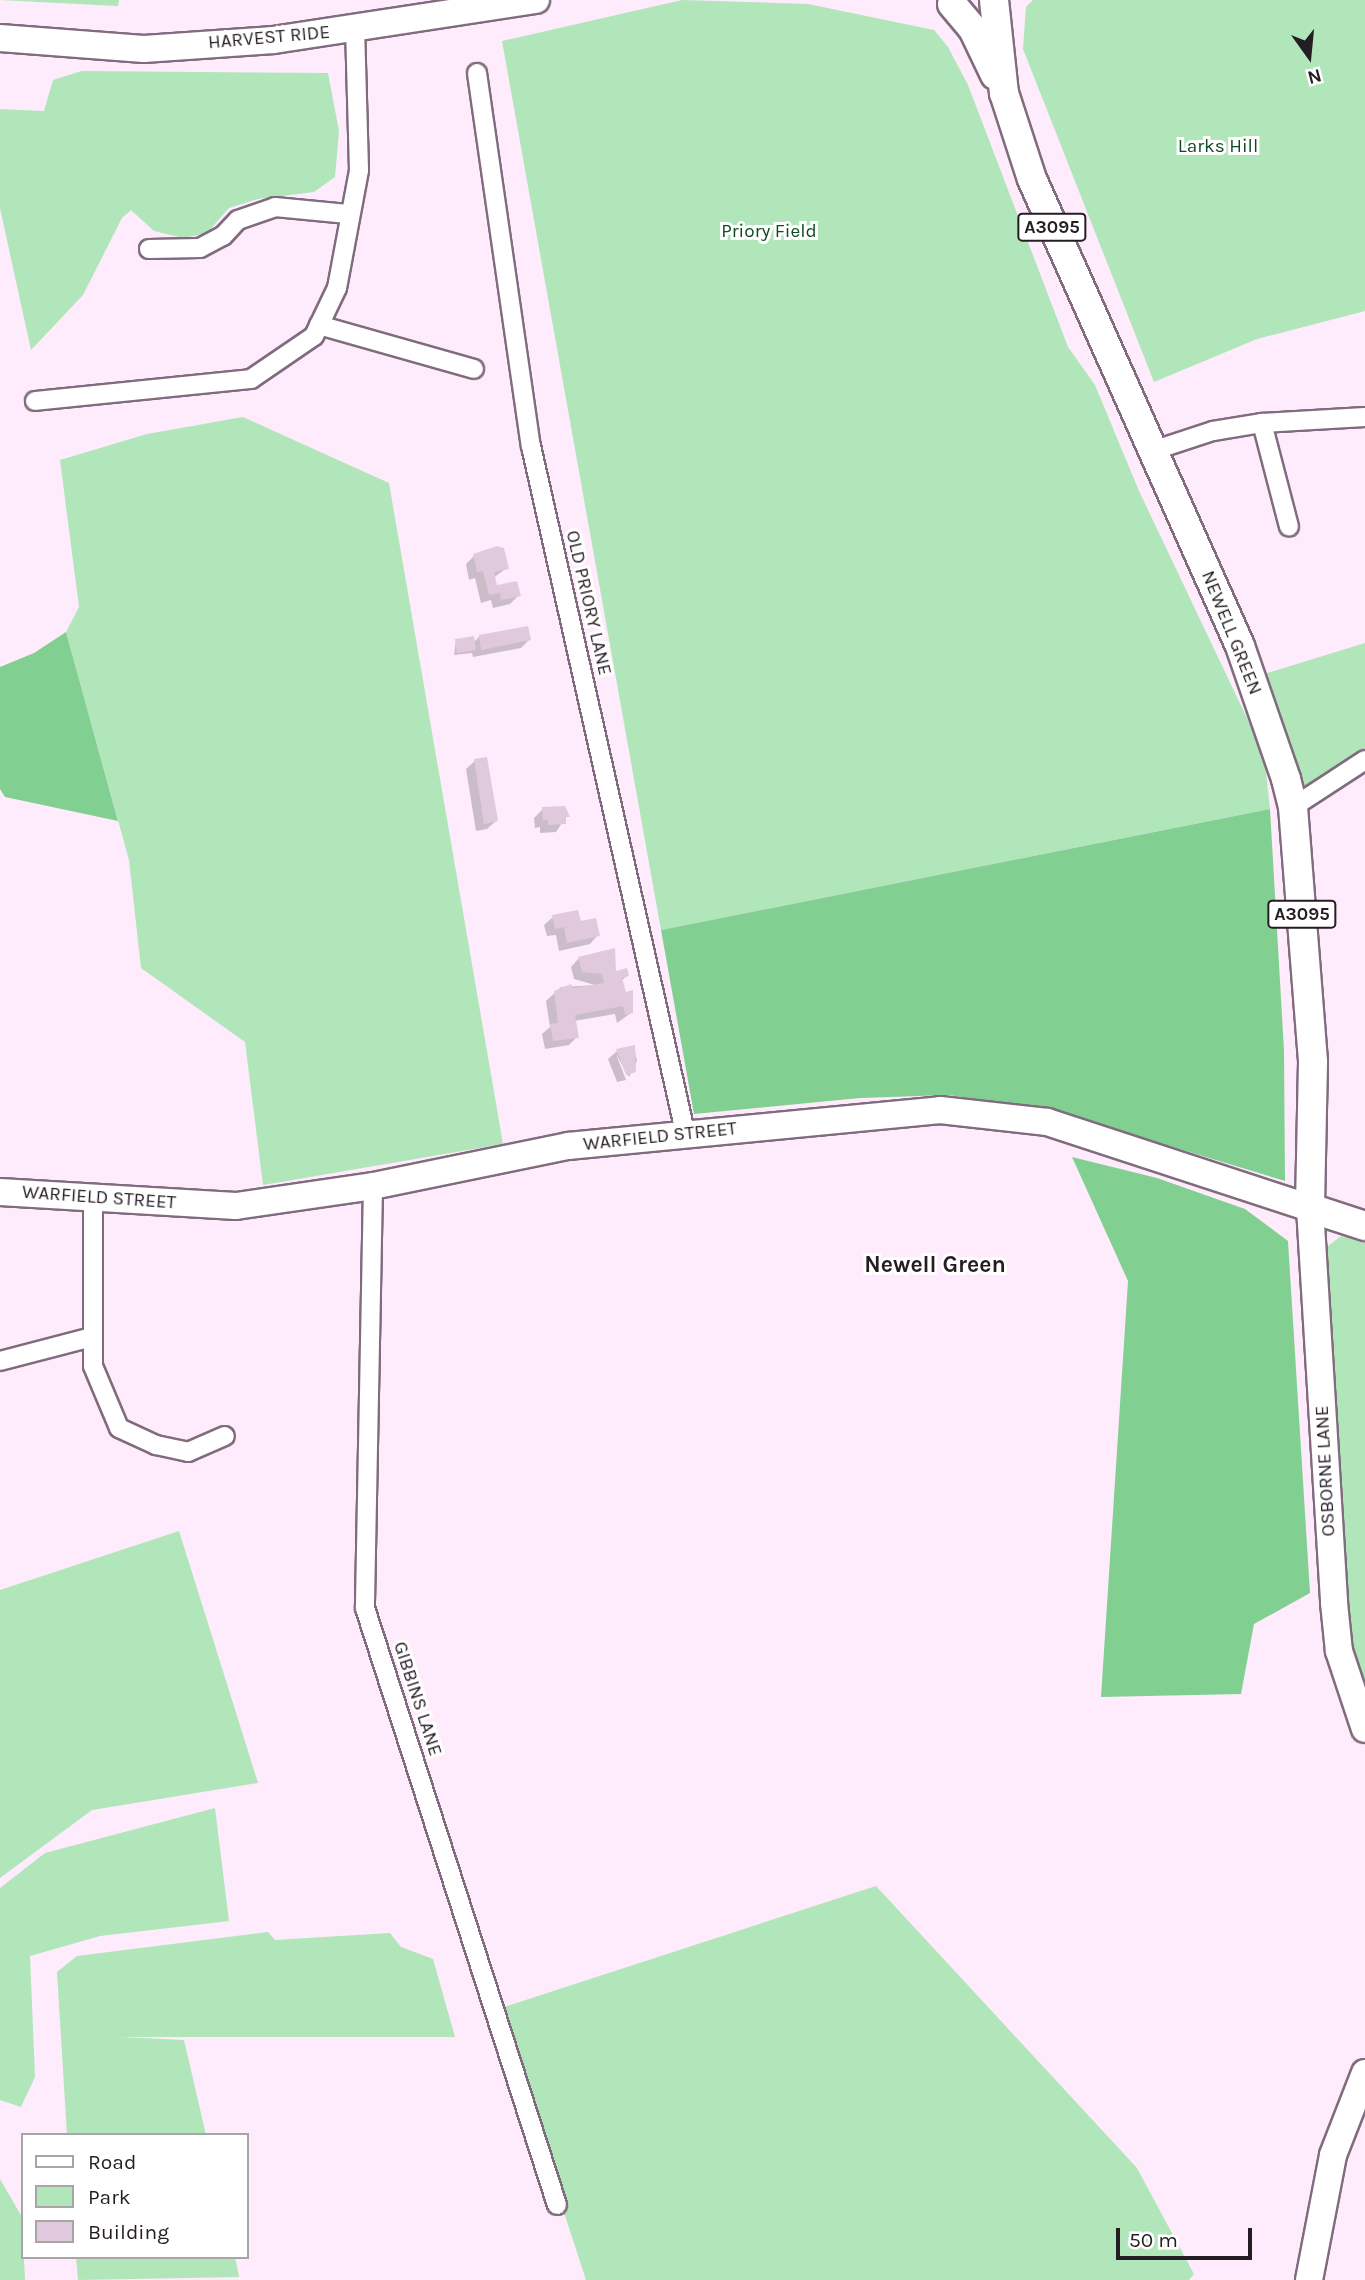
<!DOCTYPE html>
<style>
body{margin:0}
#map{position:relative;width:1365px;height:2280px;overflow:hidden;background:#feecfc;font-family:Karla,sans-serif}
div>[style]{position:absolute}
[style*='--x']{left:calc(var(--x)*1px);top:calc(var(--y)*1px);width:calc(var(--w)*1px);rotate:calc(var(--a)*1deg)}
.green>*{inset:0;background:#b1e5ba}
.forest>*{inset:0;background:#81d092}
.shadow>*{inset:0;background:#0003}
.building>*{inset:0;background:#e0c9dd}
.roads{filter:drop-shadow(2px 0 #806c7e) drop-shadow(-2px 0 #806c7e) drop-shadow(0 2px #806c7e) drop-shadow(0 -2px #806c7e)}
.street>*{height:18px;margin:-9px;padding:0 9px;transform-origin:9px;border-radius:9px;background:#fff}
.secondary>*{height:26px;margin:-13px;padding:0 13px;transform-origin:13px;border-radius:13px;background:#fff}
.primary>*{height:28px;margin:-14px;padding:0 14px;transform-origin:14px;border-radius:14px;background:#fff}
span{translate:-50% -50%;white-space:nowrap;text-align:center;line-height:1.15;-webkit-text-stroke:6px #fff;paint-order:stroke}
.shield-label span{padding:2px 5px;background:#fff;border:2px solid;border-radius:5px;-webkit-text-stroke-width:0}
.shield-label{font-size:18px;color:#251d24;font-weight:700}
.street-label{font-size:19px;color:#251d24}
.park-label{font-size:19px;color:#104a23}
.quarter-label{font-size:23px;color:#251d24;font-weight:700}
.legend{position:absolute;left:21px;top:2133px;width:228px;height:126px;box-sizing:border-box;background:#fff;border:2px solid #a8a5a7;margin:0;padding:9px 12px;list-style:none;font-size:21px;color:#251d24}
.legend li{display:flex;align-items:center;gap:14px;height:35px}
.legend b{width:35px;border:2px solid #a8a5a7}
.north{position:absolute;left:1274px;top:21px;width:70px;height:70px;-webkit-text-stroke:5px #fff;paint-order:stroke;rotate:165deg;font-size:19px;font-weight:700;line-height:28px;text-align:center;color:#251d24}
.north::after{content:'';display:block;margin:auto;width:24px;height:32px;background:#251d24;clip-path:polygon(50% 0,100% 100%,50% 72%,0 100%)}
.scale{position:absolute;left:1116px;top:2228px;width:136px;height:32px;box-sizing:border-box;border:4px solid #251d24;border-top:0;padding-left:9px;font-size:21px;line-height:24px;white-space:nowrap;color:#251d24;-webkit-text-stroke:5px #fff;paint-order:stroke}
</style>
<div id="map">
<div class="green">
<i style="clip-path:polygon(0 0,119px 0,118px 6px)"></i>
<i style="clip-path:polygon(682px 0,808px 4px,934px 30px,948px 47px,968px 85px,1068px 347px,1095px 385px,1139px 491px,1264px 754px,1270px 809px,661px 930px,502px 41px)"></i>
<i style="clip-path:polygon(1033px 0,1365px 0,1365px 311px,1257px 339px,1154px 382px,1023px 49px,1026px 7px)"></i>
<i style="clip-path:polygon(82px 71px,328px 73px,339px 131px,335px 177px,314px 192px,258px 199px,229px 208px,207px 233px,184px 238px,154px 231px,131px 210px,122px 218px,83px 295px,31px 350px,0 208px,0 109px,44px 111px,53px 80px)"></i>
<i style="clip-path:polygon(243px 417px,389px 483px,503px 1144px,263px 1185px,245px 1042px,141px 968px,129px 860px,66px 632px,79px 607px,60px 460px,147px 434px)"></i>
<i style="clip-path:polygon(1365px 643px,1365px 748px,1302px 793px,1264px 674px)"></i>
<i style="clip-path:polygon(1341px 1236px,1365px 1243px,1365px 1726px,1355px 1726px,1323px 1250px)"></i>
<i style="clip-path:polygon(179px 1531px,258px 1783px,92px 1810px,0 1878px,0 1590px)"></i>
<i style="clip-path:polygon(215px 1808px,229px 1921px,100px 1936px,30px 1956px,35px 2077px,21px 2107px,0 2100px,0 1888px,45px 1853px)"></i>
<i style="clip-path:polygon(876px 1886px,1137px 2168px,1194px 2274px,1189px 2280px,586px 2280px,498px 2009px)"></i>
<i style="clip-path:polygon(268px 1932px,275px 1940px,390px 1933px,401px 1947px,433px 1959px,455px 2037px,120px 2037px,184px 2040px,206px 2135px,67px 2135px,57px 1972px,77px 1956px)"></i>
<i style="clip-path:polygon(0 2179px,22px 2217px,25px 2280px,0 2280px)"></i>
<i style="clip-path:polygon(76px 2257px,235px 2257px,239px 2277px,78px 2280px)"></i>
</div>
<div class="forest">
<i style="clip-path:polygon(66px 632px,118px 821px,5px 797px,0 789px,0 667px,34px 653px)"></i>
<i style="clip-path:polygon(1270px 809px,1284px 1050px,1285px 1181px,1051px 1110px,948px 1095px,860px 1098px,694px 1114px,661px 930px)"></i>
<i style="clip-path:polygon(1072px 1157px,1157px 1178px,1245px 1209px,1288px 1241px,1310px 1593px,1254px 1624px,1241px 1694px,1101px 1697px,1128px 1281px)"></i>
</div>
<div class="shadow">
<i style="clip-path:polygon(474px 556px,507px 568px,493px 578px,496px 587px,519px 595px,510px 604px,493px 608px,491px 600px,481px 603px,475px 578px,469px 580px,466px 564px)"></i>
<i style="clip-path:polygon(479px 637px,529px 640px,521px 648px,473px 657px,472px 653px,454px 655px,456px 640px,473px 643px)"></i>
<i style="clip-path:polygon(475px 761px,496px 821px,487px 829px,476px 831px,466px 769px)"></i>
<i style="clip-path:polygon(543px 809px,568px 814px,556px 832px,540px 833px,540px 827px,535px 828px,534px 818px)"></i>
<i style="clip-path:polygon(553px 917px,579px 924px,598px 935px,590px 944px,559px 951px,556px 935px,547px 936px,544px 925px)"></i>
<i style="clip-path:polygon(579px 958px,627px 976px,621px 981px,624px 994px,631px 992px,631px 1013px,617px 1023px,615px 1014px,574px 1021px,577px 1037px,569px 1045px,545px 1049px,542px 1034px,550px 1027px,546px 1001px,561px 987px,595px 985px,574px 979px,571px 967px)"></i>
<i style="clip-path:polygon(634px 1047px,637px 1061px,629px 1077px,616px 1054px,626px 1080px,617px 1082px,608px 1059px,617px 1051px)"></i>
</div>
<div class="building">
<i style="clip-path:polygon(497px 546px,504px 548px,509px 569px,494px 572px,497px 585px,517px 581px,521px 596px,501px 600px,500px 593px,489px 595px,483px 571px,477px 572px,473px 554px)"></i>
<i style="clip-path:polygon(528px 626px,531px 640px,481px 650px,479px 635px)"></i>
<i style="clip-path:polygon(474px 636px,476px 650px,457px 653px,455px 639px)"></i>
<i style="clip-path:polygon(487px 757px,498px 821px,484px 824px,474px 759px)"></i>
<i style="clip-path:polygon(565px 806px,570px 817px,566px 817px,566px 824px,548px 825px,548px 820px,543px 820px,542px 807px)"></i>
<i style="clip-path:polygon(578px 910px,581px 921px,596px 918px,600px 936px,567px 943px,564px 927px,555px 929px,552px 915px)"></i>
<i style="clip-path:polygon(615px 948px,616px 971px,627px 968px,629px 976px,622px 978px,626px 992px,633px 990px,633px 1013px,625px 1015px,623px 1006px,575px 1015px,579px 1038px,553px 1041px,550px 1024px,558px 1023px,554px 991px,571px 984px,573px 988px,604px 983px,602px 974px,582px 972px,578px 957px)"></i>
<i style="clip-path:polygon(635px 1045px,636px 1072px,626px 1075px,616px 1049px)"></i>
</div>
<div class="roads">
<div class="street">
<i style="--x:477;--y:73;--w:377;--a:81.8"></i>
<i style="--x:531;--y:446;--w:707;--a:77.34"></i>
<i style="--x:149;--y:249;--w:51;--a:-1.1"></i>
<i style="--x:200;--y:248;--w:26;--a:-28"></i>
<i style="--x:223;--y:236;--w:22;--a:-47"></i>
<i style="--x:238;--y:220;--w:39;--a:-19"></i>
<i style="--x:275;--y:207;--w:73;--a:5.5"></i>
<i style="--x:319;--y:325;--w:161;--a:15.8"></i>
<i style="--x:35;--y:401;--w:217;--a:-5.8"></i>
<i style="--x:251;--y:379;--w:76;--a:-34.3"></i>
<i style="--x:314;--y:336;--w:53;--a:-64.4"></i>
<i style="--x:337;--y:288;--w:120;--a:-79.4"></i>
<i style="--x:359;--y:170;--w:141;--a:-91.6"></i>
<i style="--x:1262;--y:423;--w:107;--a:75.4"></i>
<i style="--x:1152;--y:451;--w:64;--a:-18.2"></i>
<i style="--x:1213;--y:431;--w:50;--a:-9.3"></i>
<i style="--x:1262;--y:423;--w:103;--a:-3.3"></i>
<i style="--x:1293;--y:807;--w:86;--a:-33.1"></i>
<i style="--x:373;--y:1186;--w:422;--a:91.1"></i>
<i style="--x:365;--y:1608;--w:627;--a:72.17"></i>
<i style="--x:93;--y:1199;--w:167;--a:90"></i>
<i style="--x:93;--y:1366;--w:67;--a:67.2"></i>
<i style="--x:119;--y:1428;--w:41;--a:24.7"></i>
<i style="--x:156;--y:1445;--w:33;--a:12"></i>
<i style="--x:188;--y:1452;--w:40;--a:-23.4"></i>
<i style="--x:0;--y:1361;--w:95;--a:-14.6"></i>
</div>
<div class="secondary">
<i style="--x:0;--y:38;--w:144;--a:4.4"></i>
<i style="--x:144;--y:49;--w:130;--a:-4"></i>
<i style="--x:274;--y:40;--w:265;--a:-8.7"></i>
<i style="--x:0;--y:1192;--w:236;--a:3.4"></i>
<i style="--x:236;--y:1206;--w:138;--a:-8.3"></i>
<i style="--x:373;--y:1186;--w:199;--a:-11.6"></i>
<i style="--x:568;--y:1146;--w:374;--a:-5.5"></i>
<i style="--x:940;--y:1110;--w:108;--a:6.4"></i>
<i style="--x:1047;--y:1122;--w:277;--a:18.1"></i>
<i style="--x:1310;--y:1208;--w:396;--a:86.5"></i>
<i style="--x:1334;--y:1603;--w:48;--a:84.1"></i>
<i style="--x:1339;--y:1651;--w:82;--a:71.6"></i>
<i style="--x:1309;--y:2280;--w:127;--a:-79.1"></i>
<i style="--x:1333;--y:2155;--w:88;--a:-68.7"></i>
</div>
<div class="primary">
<i style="--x:994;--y:0;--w:94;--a:83.9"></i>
<i style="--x:1004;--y:93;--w:90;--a:72"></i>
<i style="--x:1032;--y:179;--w:511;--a:65.99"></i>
<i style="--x:1240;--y:646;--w:141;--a:70.9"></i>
<i style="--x:1286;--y:779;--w:29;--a:76"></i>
<i style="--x:1293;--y:807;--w:256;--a:85.5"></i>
<i style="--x:1313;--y:1062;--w:146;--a:91.2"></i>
<i style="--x:1310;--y:1208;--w:58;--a:18.1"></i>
<i style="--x:952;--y:4;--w:33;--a:50"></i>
<i style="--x:973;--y:29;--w:51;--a:64.4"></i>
</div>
</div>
<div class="shield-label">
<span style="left:1052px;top:227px">A3095</span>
<span style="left:1302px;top:914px">A3095</span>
</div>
<div class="street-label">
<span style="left:269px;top:38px;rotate:-5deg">HARVEST RIDE</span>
<span style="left:588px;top:603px;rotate:77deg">OLD PRIORY LANE</span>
<span style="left:1231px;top:633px;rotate:68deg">NEWELL GREEN</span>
<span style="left:660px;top:1137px;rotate:-6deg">WARFIELD STREET</span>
<span style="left:99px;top:1198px;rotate:4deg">WARFIELD STREET</span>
<span style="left:1326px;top:1471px;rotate:-93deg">OSBORNE LANE</span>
<span style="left:417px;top:1699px;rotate:72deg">GIBBINS LANE</span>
</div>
<div class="park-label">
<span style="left:1218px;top:147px">Larks Hill</span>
<span style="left:769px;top:232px">Priory Field</span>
</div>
<div class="quarter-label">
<span style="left:935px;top:1265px">Newell Green</span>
</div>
<ul class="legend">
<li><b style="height:9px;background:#fff"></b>Road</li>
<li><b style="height:19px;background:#b1e5ba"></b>Park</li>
<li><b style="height:19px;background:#e0c9dd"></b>Building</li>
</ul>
<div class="north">N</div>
<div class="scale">50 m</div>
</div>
